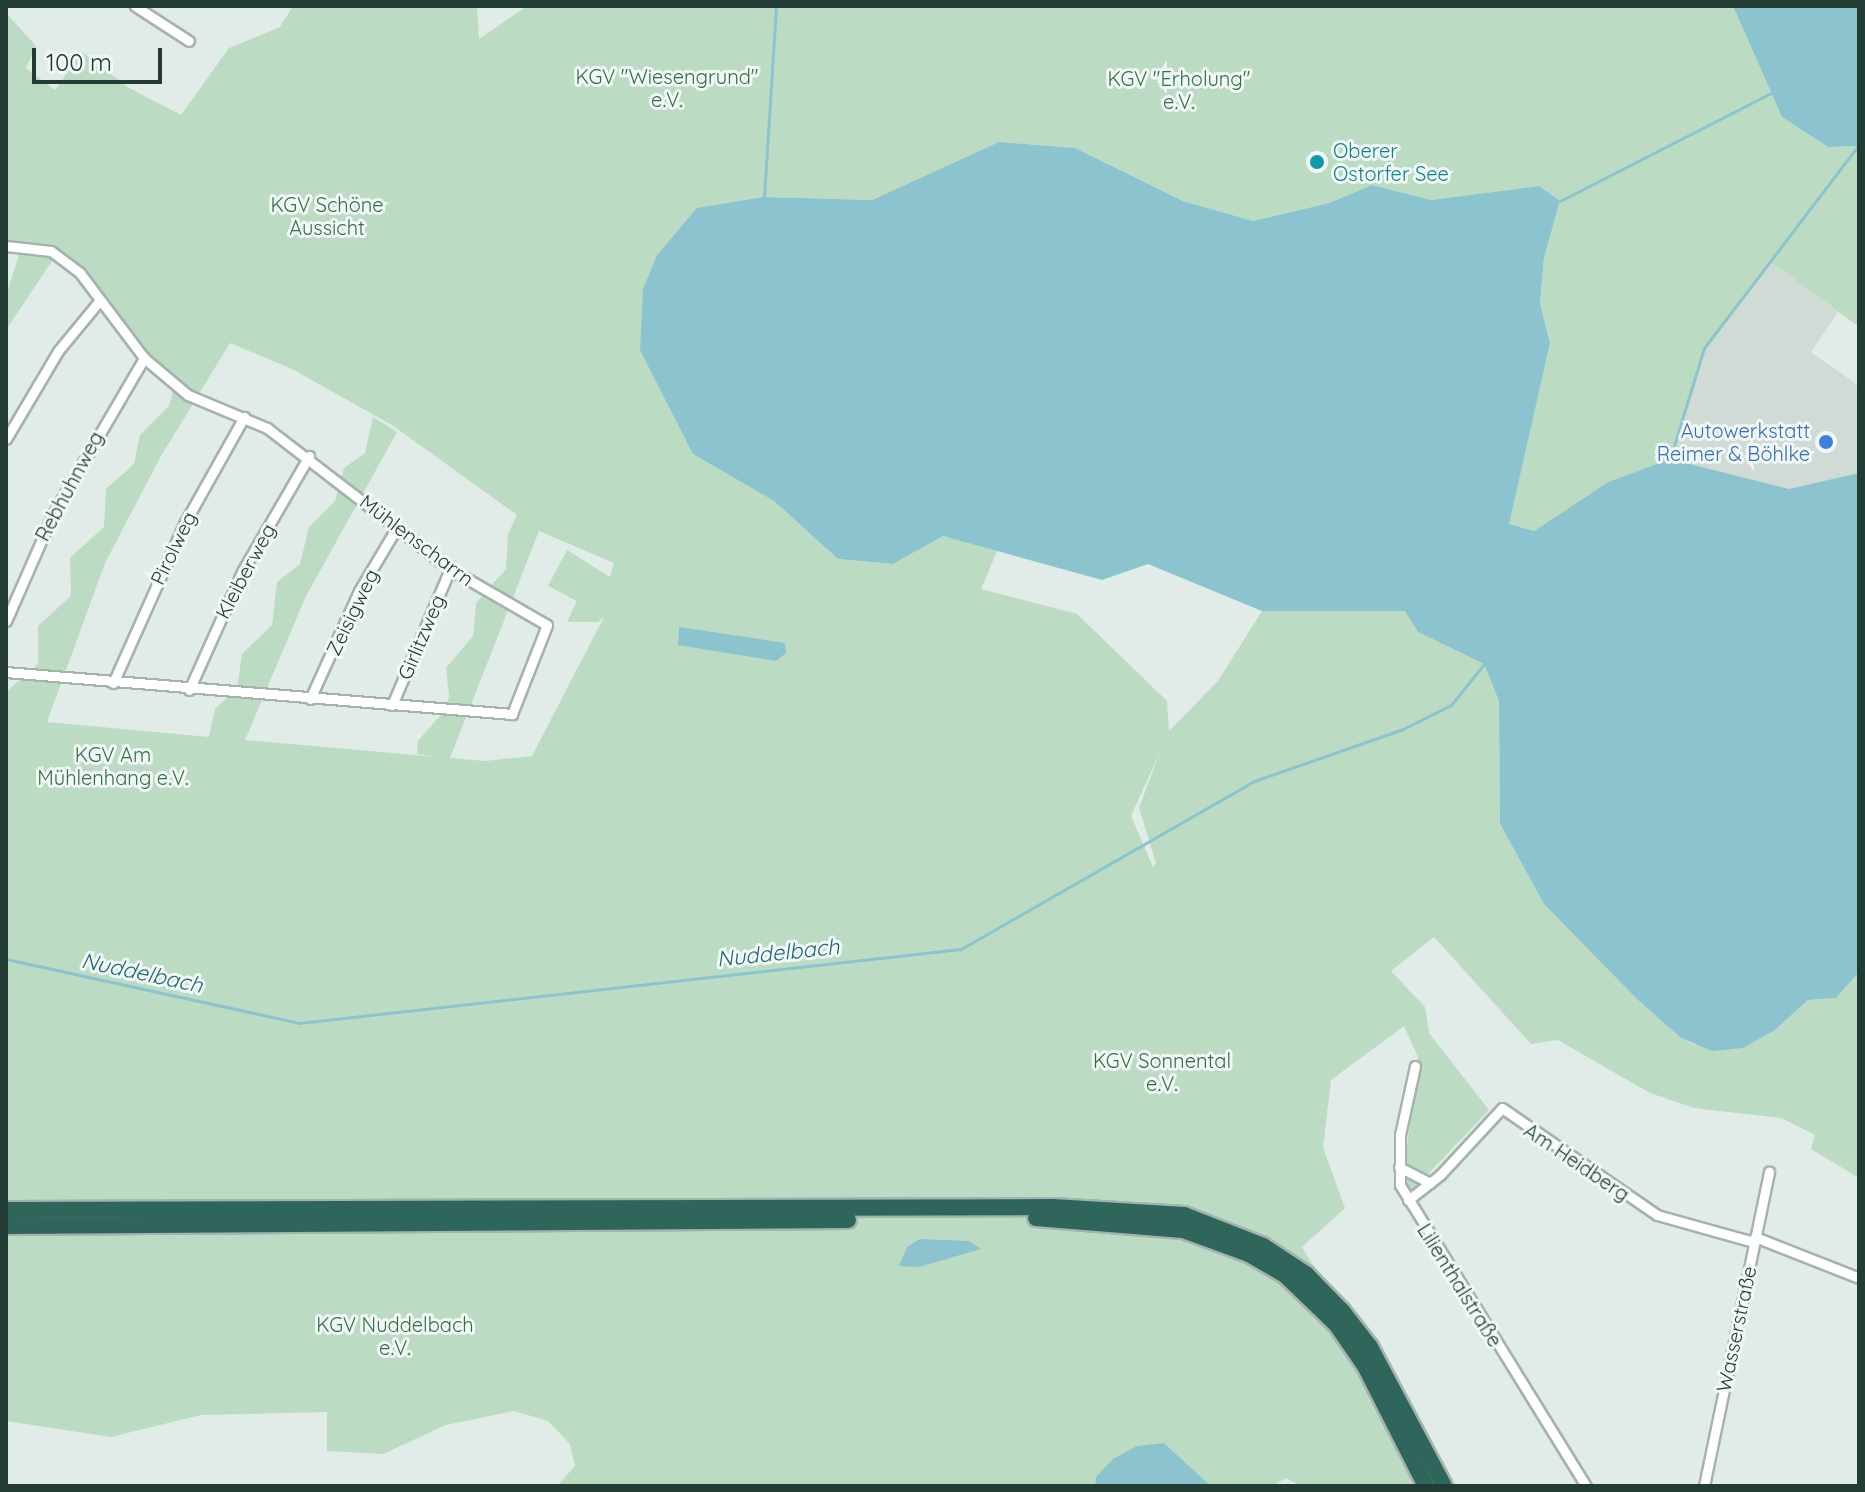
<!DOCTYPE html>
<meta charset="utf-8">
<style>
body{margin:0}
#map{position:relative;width:1865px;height:1492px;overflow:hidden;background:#e1ebe7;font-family:Quicksand,sans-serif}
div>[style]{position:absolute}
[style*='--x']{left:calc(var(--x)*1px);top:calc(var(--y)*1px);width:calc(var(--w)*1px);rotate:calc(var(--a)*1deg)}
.built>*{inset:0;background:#d0dbd6}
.green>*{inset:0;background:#bbdcc3}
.water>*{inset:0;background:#8bc4ce}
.stream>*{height:3px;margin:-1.5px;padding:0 1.5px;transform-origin:1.5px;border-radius:1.5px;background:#8bc4ce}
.roads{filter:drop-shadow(2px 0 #a4b3ae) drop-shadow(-2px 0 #a4b3ae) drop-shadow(0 2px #a4b3ae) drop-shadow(0 -2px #a4b3ae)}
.street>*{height:9px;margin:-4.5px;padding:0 4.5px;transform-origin:4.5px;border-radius:4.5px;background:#fff}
.highway>*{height:16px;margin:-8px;padding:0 8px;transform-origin:8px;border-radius:8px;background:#2f665b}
.dots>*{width:22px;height:22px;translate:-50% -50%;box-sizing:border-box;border:4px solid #f2f8f5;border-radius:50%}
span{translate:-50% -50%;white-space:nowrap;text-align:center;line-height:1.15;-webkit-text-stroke:6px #f2f8f5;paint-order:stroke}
.park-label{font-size:20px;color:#2e7147}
.culture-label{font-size:20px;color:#0d838f}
.left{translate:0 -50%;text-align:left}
.shop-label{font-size:20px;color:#366cbe}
.right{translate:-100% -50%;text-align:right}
.street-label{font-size:20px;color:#223b34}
.water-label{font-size:22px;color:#1f6775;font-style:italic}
.frame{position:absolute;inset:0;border:8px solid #223b34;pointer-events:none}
.scale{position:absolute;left:32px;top:48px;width:130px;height:36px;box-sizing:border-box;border:4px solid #223b34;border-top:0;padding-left:10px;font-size:24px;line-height:28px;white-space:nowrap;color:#223b34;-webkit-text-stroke:6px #f2f8f5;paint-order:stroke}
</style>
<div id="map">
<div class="built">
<i style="clip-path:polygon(1769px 261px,1838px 312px,1811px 352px,1859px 386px,1859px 473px,1789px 490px,1670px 459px,1704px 348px)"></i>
</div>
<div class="green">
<i style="clip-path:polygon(evenodd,293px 6px,477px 6px,479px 39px,527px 6px,1733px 6px,1782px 117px,1828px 147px,1859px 146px,1859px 327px,1769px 261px,1704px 348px,1670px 459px,1608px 482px,1534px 531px,1508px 524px,1550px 343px,1540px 303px,1544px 258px,1560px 202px,1539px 186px,1431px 200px,1372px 185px,1329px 203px,1253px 221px,1183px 201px,1075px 148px,999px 142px,872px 200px,764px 197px,693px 454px,774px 501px,838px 559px,893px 564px,943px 536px,998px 549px,981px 589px,1077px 614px,1167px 701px,1169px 731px,1218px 681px,1262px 611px,1406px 611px,1418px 632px,1484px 664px,1499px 701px,1500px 824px,1544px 904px,1681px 1038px,1694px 1045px,1775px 1030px,1808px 1000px,1836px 998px,1859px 972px,1859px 1178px,1811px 1149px,1815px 1135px,1781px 1118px,1694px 1108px,1650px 1093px,1558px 1040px,1531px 1044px,1434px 937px,1391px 971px,1425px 1007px,1429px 1033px,1489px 1110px,1411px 1192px,1403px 1178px,1418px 1057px,1404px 1026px,1331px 1080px,1323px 1148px,1345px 1208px,1302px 1247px,1450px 1486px,1300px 1486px,1286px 1478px,1272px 1486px,1211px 1486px,1164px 1443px,1096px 1477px,1095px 1486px,557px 1486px,575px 1466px,570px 1444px,548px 1421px,514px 1411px,446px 1425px,383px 1454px,327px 1451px,327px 1412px,201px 1415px,111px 1437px,6px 1421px,6px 692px,38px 664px,38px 626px,71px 596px,70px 558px,104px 527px,106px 489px,134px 464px,140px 435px,169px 406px,175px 384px,144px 358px,80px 273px,56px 255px,6px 330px,6px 295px,22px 246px,6px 246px,6px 13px,36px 46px,26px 68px,55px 90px,82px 52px,129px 88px,181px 115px,229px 48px,280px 27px,293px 6px,230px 343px,292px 369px,392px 425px,517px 515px,508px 534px,506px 569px,476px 603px,473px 636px,446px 668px,449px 696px,445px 710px,418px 741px,417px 754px,437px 757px,245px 740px,306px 596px,397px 432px,373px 417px,365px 453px,344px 468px,335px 501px,309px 527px,300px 564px,277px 582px,272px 625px,242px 654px,237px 689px,215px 709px,209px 737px,47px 722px,105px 563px,161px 456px,230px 343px,293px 6px,539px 531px,614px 563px,610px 577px,567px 550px,548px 586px,577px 601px,567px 622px,598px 622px,604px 617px,532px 756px,485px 761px,450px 758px,539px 531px,293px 6px,1160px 752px,1139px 808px,1156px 863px,1153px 867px,1131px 816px,1160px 752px)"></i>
</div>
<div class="water">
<i style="clip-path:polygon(1733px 6px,1859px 6px,1859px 146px,1828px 147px,1782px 117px)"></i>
<i style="clip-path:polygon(999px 142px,1075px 148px,1183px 201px,1253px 221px,1329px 203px,1372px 185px,1431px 200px,1539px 186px,1560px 201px,1544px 258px,1540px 303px,1550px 343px,1509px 524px,1534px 531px,1608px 482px,1670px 459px,1789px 489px,1859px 473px,1859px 972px,1836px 998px,1808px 1000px,1775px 1030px,1743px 1048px,1712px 1051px,1681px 1038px,1636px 998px,1544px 904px,1500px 824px,1499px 701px,1484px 664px,1418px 632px,1405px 611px,1262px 611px,1148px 564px,1102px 580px,943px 536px,893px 564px,838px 559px,774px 501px,693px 454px,640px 350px,643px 289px,657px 255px,697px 208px,764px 197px,872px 200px)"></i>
<i style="clip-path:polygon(679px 627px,785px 643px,786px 653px,776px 661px,678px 645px)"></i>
<i style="clip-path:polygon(920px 1239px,969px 1241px,981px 1249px,919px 1267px,899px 1266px,907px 1247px)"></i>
<i style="clip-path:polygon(1164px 1443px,1211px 1486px,1095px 1486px,1096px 1477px,1113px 1459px,1137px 1446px)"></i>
</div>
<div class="stream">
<i style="--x:764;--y:197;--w:191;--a:-86.4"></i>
<i style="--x:1560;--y:201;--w:237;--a:-27.1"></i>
<i style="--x:1670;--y:459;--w:116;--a:-73"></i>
<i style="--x:1704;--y:348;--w:254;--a:-52.7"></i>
<i style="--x:6;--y:959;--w:300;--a:12.3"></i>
<i style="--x:299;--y:1023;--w:666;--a:-6.38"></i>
<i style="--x:961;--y:949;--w:338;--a:-29.8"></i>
<i style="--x:1254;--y:781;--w:158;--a:-19.2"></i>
<i style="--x:1403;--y:729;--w:54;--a:-26.6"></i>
<i style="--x:1451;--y:705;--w:53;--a:-51.2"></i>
</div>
<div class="roads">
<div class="street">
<i style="--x:135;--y:6;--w:64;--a:32.9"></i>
<i style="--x:6;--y:246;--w:45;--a:6.3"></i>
<i style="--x:51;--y:251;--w:36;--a:37"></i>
<i style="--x:80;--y:273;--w:106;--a:53"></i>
<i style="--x:144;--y:358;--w:57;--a:40.1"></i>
<i style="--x:188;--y:395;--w:86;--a:22.7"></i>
<i style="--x:267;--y:428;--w:231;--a:37.6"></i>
<i style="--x:450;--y:569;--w:112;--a:30"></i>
<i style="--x:547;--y:625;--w:96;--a:111.5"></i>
<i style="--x:512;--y:714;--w:508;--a:-175.26"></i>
<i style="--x:6;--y:439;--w:102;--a:-59.4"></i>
<i style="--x:58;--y:351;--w:66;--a:-50.5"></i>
<i style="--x:6;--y:621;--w:117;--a:-66.3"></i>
<i style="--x:53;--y:514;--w:181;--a:-59.7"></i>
<i style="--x:113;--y:683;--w:174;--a:-65.9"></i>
<i style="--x:184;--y:524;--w:123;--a:-60.7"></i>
<i style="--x:189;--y:690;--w:132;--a:-65.8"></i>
<i style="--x:243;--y:570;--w:132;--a:-59.9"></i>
<i style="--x:310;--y:699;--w:119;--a:-65.6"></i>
<i style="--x:359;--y:591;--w:74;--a:-59.3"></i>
<i style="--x:392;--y:705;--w:148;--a:-66.9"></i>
<i style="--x:1415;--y:1066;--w:71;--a:102.3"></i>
<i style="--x:1400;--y:1135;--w:50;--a:90"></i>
<i style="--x:1400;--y:1185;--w:354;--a:58.3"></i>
<i style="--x:1399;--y:1167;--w:35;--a:27"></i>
<i style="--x:1408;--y:1200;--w:41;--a:-38"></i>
<i style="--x:1440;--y:1175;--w:91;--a:-47.2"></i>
<i style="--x:1502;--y:1108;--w:188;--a:34.6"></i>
<i style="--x:1657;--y:1215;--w:101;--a:15.6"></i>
<i style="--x:1755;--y:1237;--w:112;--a:21.5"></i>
<i style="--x:1704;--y:1486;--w:321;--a:-78.3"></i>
</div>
<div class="highway">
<i style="--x:6;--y:1210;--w:1047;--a:-0.16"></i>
<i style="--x:1053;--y:1207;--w:131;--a:3.5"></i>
<i style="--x:1184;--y:1215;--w:85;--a:21.4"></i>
<i style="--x:1263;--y:1246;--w:51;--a:33.1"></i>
<i style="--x:1306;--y:1274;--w:52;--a:45.8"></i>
<i style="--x:1342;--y:1311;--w:46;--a:52.1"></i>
<i style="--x:1370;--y:1347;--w:157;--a:62"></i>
<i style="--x:1036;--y:1218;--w:147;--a:4.7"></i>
<i style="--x:1183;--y:1230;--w:70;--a:20"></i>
<i style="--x:1249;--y:1254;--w:42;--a:30.3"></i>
<i style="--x:1285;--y:1275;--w:71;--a:43.9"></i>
<i style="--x:1336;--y:1324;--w:51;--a:55.4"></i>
<i style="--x:1365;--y:1366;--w:135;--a:63.1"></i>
<i style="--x:6;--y:1226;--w:842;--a:-0.41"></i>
</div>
</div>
<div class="dots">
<i style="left:1317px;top:162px;background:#0f9aa8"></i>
<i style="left:1826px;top:442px;background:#3f7fe0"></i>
</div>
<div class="park-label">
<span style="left:667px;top:88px">KGV "Wiesengrund"<br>e.V.</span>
<span style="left:1179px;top:90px">KGV "Erholung"<br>e.V.</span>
<span style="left:327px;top:216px">KGV Schöne<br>Aussicht</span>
<span style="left:113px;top:766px">KGV Am<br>Mühlenhang e.V.</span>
<span style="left:1162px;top:1072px">KGV Sonnental<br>e.V.</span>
<span style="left:395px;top:1336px">KGV Nuddelbach<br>e.V.</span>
</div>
<div class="culture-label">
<span class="left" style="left:1333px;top:162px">Oberer<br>Ostorfer See</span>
</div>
<div class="shop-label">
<span class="right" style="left:1810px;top:442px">Autowerkstatt<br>Reimer &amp; Böhlke</span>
</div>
<div class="street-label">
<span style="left:69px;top:486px;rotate:-62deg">Rebhuhnweg</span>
<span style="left:417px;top:540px;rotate:37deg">Mühlenscharrn</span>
<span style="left:173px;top:548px;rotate:-64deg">Pirolweg</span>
<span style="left:245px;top:571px;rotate:-62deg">Kleiberweg</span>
<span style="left:352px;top:612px;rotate:-64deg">Zeisigweg</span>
<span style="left:421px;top:637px;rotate:-67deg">Girlitzweg</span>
<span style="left:1577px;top:1162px;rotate:34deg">Am Heidberg</span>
<span style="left:1460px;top:1285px;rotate:58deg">Lilienthalstraße</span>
<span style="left:1736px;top:1329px;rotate:-78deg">Wasserstraße</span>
</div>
<div class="water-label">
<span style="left:778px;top:953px;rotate:-6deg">Nuddelbach</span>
<span style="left:142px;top:973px;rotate:12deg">Nuddelbach</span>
</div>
<div class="frame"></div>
<div class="scale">100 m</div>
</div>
